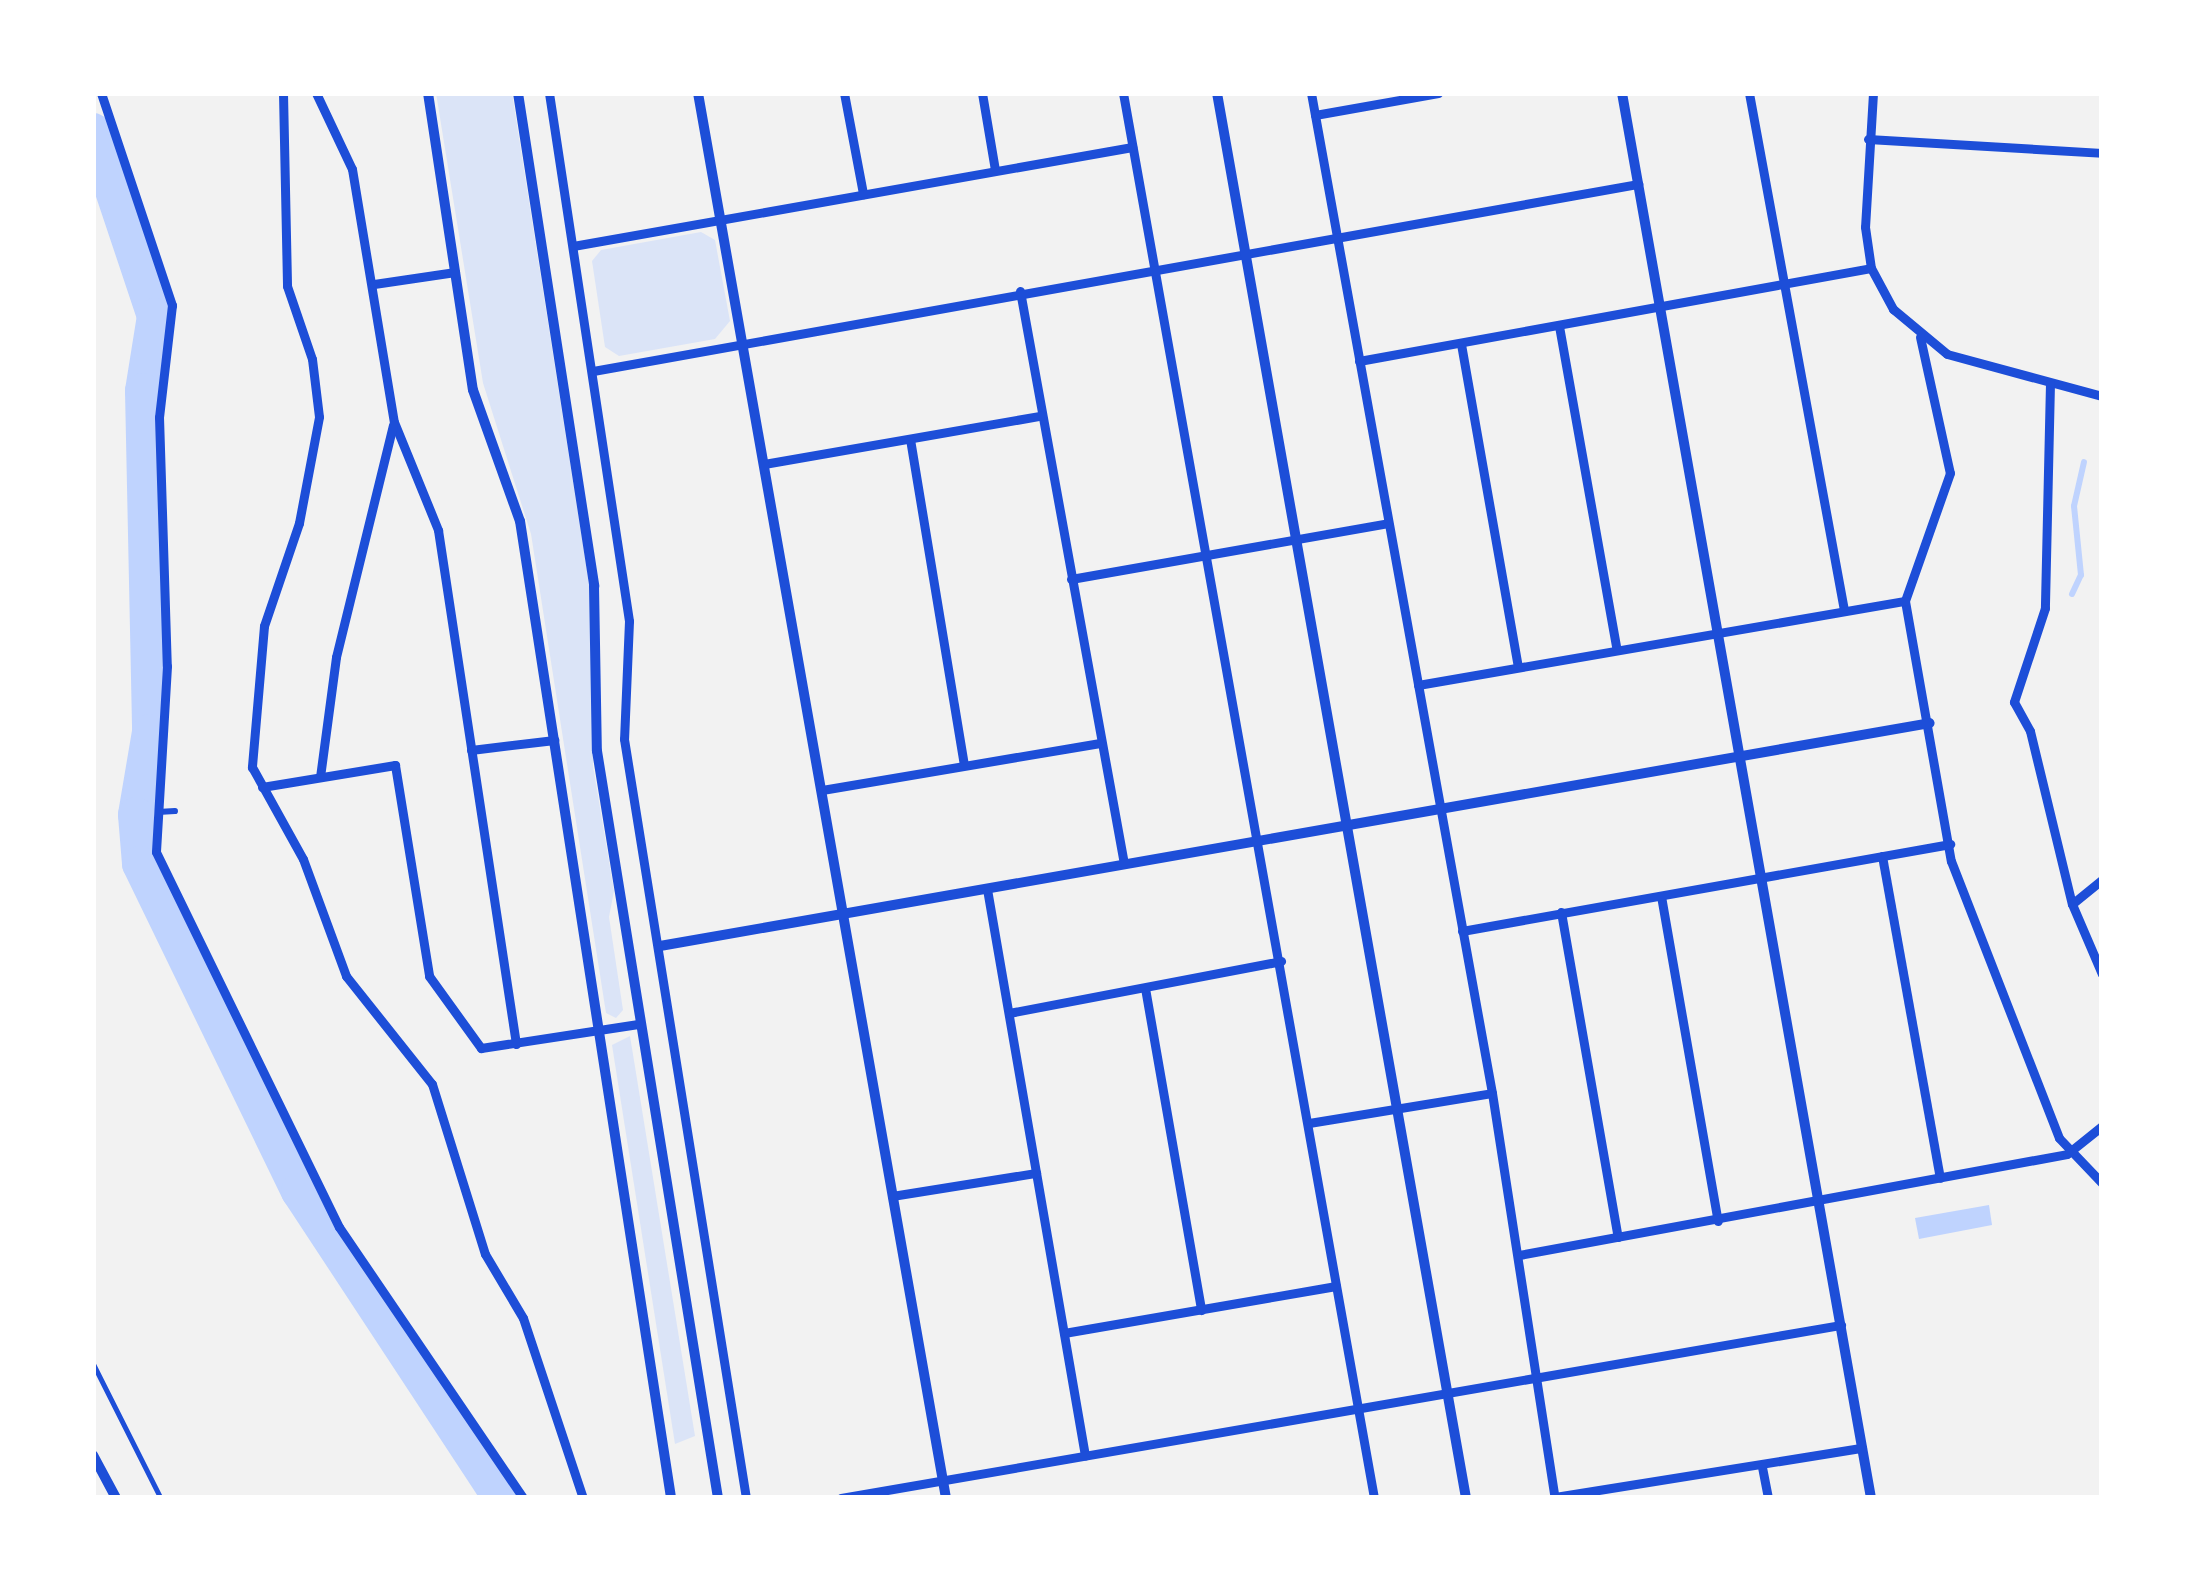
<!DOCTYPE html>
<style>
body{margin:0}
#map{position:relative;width:2195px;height:1591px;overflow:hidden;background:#f2f2f2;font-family:Merriweather,serif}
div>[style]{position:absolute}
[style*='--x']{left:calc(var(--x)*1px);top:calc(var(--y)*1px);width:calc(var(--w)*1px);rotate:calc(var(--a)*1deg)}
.green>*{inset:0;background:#dbe4f7}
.water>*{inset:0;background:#bfd3fe}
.stream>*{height:6px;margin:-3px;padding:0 3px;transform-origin:3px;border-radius:3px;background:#bfd3fe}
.river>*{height:36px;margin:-18px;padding:0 18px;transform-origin:18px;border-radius:18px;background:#bfd3fe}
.service>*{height:4.5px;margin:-2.25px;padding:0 2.25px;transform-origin:2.25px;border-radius:2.25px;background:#1d4ed8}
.pedestrian>*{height:6px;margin:-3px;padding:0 3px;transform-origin:3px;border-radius:3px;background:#1d4ed8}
.minor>*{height:9px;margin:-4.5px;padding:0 4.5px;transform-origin:4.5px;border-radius:4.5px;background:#1d4ed8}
.tertiary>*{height:10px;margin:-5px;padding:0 5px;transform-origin:5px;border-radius:5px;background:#1d4ed8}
span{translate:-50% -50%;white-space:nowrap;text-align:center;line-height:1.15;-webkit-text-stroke:9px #fff;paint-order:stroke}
.frame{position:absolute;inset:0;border:96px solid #fff;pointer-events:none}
</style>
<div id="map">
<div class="green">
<i style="clip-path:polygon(436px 93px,512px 93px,593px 609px,593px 766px,614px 891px,609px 917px,623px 1010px,616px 1018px,606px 1013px,531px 534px,483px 383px)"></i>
<i style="clip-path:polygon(701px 232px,715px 240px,730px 321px,715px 339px,619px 356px,605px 347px,592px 261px,601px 250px)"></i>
<i style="clip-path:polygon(630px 1036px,695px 1436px,675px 1444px,612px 1045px)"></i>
</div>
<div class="water">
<i style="clip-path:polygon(1989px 1205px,1992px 1225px,1919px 1239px,1915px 1218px)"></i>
</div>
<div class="stream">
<i style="--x:2072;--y:594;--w:21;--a:-65"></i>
<i style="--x:2081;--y:575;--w:69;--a:-95.8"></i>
<i style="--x:2074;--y:506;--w:45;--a:-77.2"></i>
</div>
<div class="river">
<i style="--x:93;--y:131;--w:195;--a:71.5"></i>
<i style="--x:155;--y:316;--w:76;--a:99.1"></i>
<i style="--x:143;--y:391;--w:341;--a:88.8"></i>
<i style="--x:150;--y:732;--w:84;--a:99.6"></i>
<i style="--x:136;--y:815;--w:49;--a:85.3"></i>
<i style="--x:140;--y:864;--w:364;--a:64.1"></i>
<i style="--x:299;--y:1191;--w:367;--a:56.7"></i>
</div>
<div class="service">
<i style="--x:93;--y:1363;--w:151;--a:63.3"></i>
</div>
<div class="pedestrian">
<i style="--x:158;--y:812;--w:17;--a:-3"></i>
</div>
<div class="minor">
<i style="--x:101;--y:93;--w:224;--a:71.5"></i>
<i style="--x:172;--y:305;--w:113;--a:96.6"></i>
<i style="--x:159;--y:417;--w:249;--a:88.2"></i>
<i style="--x:167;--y:666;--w:186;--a:93.4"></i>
<i style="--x:156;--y:852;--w:417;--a:64"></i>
<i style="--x:339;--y:1227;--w:328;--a:55.8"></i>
<i style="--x:283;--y:93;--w:193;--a:88.8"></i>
<i style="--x:287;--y:286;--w:77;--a:71.1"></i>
<i style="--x:312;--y:359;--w:58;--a:83.1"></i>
<i style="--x:319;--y:417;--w:108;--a:100.7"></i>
<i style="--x:299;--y:523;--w:109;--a:108.8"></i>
<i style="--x:264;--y:626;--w:142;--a:94.9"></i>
<i style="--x:252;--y:767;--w:105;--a:61"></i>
<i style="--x:303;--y:859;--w:125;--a:69.8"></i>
<i style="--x:346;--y:976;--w:138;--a:51.5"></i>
<i style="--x:432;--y:1084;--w:178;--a:72.7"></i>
<i style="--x:485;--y:1254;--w:74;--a:59.3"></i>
<i style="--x:523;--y:1318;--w:190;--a:71.6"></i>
<i style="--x:316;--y:93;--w:84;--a:64.7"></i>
<i style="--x:352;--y:169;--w:256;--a:80.6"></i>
<i style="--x:394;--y:422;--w:117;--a:67.8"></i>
<i style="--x:438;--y:530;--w:520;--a:81.37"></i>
<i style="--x:549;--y:93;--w:534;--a:81.38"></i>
<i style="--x:629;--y:621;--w:118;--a:92.4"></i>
<i style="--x:624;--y:739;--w:769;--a:80.87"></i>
<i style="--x:844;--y:93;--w:103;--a:79.3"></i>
<i style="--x:982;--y:93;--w:78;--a:80.4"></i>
<i style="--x:1123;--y:93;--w:1427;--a:79.87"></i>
<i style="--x:1311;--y:93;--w:1016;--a:79.74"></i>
<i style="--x:1492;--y:1093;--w:410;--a:81.2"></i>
<i style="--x:1749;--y:93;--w:526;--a:79.59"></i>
<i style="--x:1873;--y:93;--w:134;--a:93.4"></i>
<i style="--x:1865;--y:227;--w:41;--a:81.7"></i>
<i style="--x:1871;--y:268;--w:47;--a:61.8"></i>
<i style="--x:1893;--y:309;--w:70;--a:39.8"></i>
<i style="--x:1947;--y:354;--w:161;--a:15.2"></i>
<i style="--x:1315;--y:115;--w:125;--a:-10.1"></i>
<i style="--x:1868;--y:139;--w:234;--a:3.4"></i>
<i style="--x:573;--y:246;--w:568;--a:-10.04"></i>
<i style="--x:374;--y:284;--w:82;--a:-8.4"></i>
<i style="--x:1020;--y:291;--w:582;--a:79.71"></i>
<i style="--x:1559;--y:326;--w:329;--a:79.9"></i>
<i style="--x:1920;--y:337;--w:139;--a:77.6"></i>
<i style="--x:1950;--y:473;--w:136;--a:109.4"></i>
<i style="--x:1905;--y:601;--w:264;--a:80"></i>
<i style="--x:1951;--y:861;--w:297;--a:68.7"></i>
<i style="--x:2059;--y:1138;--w:62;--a:46.3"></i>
<i style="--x:1461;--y:344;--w:328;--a:80"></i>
<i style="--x:1359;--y:361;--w:520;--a:-10.29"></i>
<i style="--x:593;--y:371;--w:1062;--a:-10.15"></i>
<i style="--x:2050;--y:383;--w:225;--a:91.3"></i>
<i style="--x:2045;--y:608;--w:99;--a:108.3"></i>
<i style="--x:2014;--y:702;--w:33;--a:61"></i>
<i style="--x:2030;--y:731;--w:178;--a:76.4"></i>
<i style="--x:2072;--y:904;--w:76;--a:66.8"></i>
<i style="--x:910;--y:439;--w:329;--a:80.6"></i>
<i style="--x:764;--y:464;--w:280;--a:-9.9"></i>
<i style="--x:1071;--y:579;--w:322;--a:-10"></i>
<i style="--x:1418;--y:685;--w:494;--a:-9.8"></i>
<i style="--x:471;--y:750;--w:84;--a:-6.9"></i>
<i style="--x:320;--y:777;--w:121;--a:-82.4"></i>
<i style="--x:336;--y:657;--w:239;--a:-76.2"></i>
<i style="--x:262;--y:787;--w:135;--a:-9.4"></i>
<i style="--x:395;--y:765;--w:214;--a:80.8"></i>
<i style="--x:429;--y:976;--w:89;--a:54.2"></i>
<i style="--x:481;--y:1048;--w:159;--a:-8.7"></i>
<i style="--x:822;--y:790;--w:282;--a:-9.6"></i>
<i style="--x:1882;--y:856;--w:327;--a:79.8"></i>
<i style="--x:987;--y:889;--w:575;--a:80.19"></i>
<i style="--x:1661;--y:896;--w:330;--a:80.1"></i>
<i style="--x:2072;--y:904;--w:38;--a:-39"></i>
<i style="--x:1561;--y:912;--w:330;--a:80.1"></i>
<i style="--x:1462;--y:931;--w:496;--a:-10.1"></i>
<i style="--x:1145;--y:988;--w:327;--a:80.1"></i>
<i style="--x:1009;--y:1013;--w:277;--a:-10.8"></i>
<i style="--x:1309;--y:1123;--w:185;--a:-9.3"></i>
<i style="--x:892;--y:1196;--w:146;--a:-9.1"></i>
<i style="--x:1519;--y:1255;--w:557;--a:-10.44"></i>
<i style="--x:2067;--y:1154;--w:45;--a:-38.7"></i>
<i style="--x:1064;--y:1333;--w:276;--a:-9.8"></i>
<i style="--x:1762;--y:1467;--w:32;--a:79"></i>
<i style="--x:1555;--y:1497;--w:311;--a:-9.1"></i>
<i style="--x:841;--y:1498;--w:1015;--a:-9.82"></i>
</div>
<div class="tertiary">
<i style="--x:428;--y:93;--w:300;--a:81.4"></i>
<i style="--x:473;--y:390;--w:139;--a:70.3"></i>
<i style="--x:520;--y:521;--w:989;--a:81.21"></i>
<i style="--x:518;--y:93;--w:499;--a:81.2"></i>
<i style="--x:594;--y:586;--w:165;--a:89"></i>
<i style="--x:597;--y:751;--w:757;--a:80.8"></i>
<i style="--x:698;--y:93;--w:1427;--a:79.99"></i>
<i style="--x:1217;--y:93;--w:1427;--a:79.95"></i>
<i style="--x:1622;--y:93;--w:1427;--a:79.95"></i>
<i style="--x:660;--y:946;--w:1289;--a:-9.96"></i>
<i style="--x:93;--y:1455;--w:49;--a:61.9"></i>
</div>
<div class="frame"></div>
</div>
